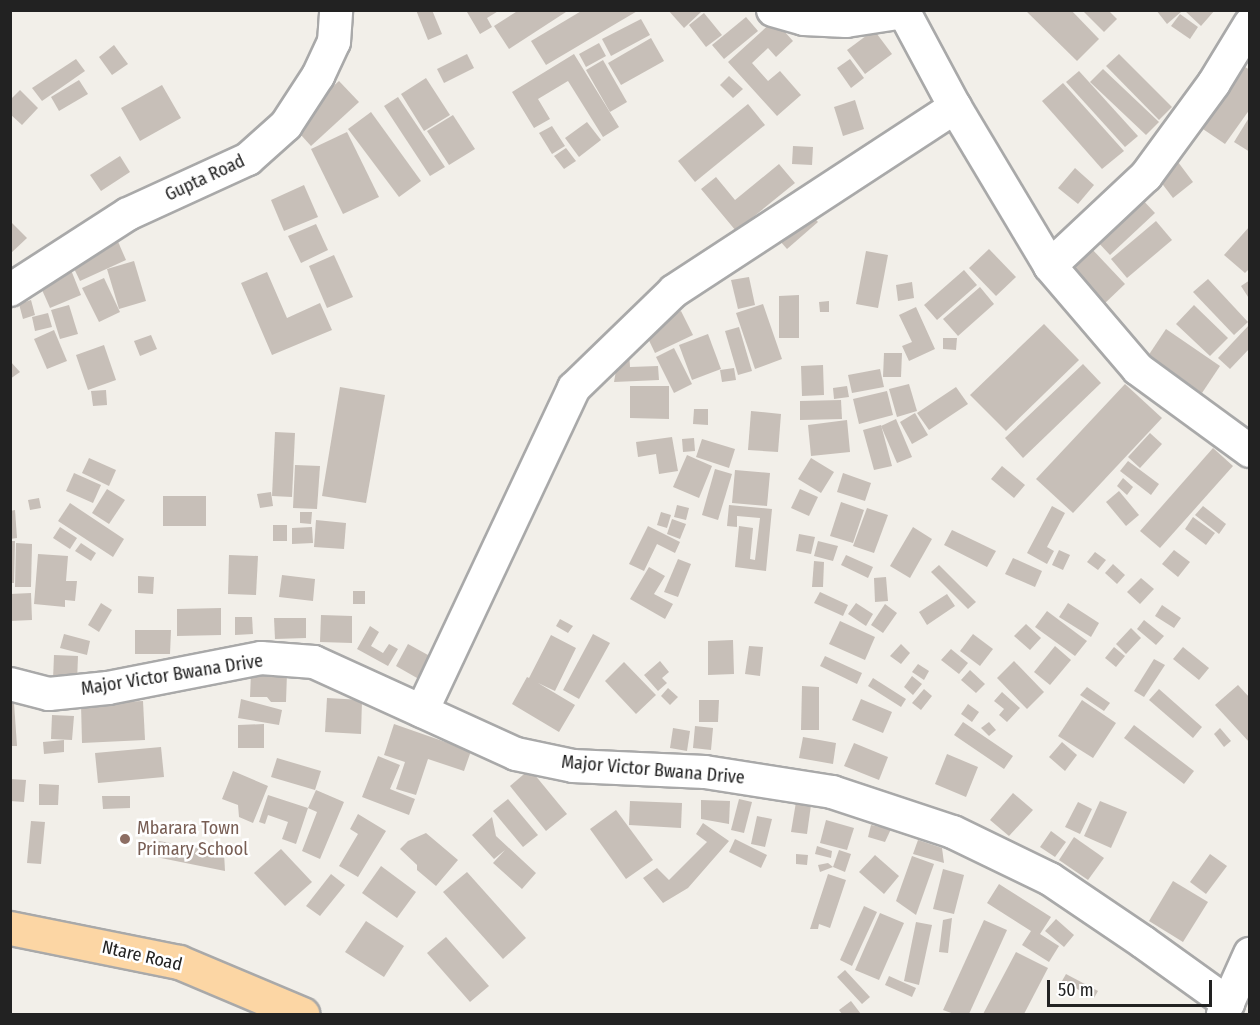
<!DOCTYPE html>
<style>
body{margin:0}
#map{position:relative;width:1260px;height:1025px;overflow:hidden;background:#f2efe9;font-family:"Fira Sans Condensed",sans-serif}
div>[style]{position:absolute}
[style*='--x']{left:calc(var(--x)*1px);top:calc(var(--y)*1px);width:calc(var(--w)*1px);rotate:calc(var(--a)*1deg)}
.building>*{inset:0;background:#c7bfb8}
.roads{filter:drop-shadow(2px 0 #a9a9a9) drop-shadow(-2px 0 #a9a9a9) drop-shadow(0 2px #a9a9a9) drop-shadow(0 -2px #a9a9a9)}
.minor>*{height:32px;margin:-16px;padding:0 16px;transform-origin:16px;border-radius:16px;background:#fff}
.major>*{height:33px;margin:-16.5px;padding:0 16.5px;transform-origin:16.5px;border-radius:16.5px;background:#fcd6a4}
.dots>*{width:16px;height:16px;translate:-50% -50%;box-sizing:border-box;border:3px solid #fff;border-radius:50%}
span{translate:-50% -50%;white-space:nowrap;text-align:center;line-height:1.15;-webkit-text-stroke:5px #fff;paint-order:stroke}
.street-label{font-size:18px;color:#222}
.education-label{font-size:18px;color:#785e54}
.left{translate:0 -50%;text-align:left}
.frame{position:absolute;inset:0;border:12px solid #222;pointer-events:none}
.scale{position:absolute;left:1047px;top:980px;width:165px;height:27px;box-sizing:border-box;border:3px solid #222;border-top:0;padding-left:8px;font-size:18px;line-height:21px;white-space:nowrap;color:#222;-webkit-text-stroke:4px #fff;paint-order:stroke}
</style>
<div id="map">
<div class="building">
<i style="clip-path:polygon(416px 10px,432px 10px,442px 34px,428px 40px)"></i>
<i style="clip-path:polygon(470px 10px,500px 10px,487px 18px,492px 27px,480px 34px,467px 12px)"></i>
<i style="clip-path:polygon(519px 10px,569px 10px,509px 49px,494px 26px)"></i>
<i style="clip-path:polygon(583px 10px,639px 10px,546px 65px,531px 41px)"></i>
<i style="clip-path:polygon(668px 10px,699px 10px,701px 12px,684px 28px)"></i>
<i style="clip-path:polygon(1025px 10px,1071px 10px,1099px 39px,1077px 61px)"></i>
<i style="clip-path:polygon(1082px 10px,1108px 10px,1117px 19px,1104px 32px)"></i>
<i style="clip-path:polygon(1156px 10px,1179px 10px,1181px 12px,1167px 24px)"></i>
<i style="clip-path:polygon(1184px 10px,1215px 10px,1201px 26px)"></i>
<i style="clip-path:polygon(704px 13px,722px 35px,706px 47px,689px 25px)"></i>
<i style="clip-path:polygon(1180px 14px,1198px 27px,1190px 39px,1171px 26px)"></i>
<i style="clip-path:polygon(746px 17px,758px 31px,724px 59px,712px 45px)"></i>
<i style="clip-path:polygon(641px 19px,650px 35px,611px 56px,602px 39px)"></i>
<i style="clip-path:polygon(774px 20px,793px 41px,776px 57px,768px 48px,752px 63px,768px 81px,780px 71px,801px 95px,777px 116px,728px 62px)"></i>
<i style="clip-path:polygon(874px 30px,892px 54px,865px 74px,847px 50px)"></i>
<i style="clip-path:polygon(651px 38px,664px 61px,621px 85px,608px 63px)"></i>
<i style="clip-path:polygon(599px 43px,606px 56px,586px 67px,579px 54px)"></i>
<i style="clip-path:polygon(114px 45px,128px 64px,112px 75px,99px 57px)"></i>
<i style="clip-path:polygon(467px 54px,474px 68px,444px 83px,437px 69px)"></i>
<i style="clip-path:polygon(574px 54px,619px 127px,603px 137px,568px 81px,538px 99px,550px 119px,534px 128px,512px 92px)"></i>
<i style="clip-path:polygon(1119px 54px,1172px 107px,1159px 120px,1106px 66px)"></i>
<i style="clip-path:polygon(76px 59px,85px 71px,42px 101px,32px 88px)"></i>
<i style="clip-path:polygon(850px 59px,864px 78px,851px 88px,837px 68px)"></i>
<i style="clip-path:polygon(603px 60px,627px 102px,610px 112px,586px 70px)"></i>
<i style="clip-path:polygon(1240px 64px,1250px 70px,1250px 109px,1225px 144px,1197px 125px)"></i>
<i style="clip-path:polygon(1103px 69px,1159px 122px,1146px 135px,1090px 82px)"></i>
<i style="clip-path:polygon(1079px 71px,1138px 136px,1125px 147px,1066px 82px)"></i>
<i style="clip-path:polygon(729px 76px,743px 89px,733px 98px,720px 85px)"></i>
<i style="clip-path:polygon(426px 78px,450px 115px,424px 131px,401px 94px)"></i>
<i style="clip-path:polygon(79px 80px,88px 94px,59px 111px,51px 97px)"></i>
<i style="clip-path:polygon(339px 81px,359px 102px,311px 146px,291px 124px)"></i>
<i style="clip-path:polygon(1063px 83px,1124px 151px,1102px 169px,1042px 101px)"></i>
<i style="clip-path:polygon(162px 85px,181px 118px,140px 141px,121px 108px)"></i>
<i style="clip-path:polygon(20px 90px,38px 108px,22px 125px,10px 114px,10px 100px)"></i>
<i style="clip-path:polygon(398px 97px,445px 167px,430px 176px,384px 106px)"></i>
<i style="clip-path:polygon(855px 100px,864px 129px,843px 136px,834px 107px)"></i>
<i style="clip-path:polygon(748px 104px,765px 125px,695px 182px,678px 161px)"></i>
<i style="clip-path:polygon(371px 112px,421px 181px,399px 197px,348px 129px)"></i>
<i style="clip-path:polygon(453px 115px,475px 149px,449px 165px,427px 131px)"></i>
<i style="clip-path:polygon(1250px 116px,1250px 152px,1234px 142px)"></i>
<i style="clip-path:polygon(587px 122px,601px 140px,579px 157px,565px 138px)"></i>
<i style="clip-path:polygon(552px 126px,565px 146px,552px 154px,539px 133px)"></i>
<i style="clip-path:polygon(347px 132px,379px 197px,343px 214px,311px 149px)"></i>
<i style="clip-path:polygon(793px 146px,813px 147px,812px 165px,792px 164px)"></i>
<i style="clip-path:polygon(566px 148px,576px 161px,564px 169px,554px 156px)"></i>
<i style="clip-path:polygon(120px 156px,130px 172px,101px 191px,90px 175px)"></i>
<i style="clip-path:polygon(1178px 162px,1193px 182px,1173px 198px,1157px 177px)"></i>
<i style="clip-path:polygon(779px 164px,795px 183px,736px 231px,701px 189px,716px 177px,735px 200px)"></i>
<i style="clip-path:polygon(1075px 168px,1094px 185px,1078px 204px,1058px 188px)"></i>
<i style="clip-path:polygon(304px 185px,318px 217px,284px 231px,271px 200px)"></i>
<i style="clip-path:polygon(1140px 197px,1155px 213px,1110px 255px,1095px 239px)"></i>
<i style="clip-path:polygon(804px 207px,818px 222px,787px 249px,773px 233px)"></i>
<i style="clip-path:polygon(10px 221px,27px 238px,10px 254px)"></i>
<i style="clip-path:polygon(1156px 221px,1172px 240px,1127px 278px,1111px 259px)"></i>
<i style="clip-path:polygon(316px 224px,328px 250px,301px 263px,288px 236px)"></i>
<i style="clip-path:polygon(1250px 226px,1250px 268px,1245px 273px,1224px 255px)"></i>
<i style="clip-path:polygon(116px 237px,126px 260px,80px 281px,69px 258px)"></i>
<i style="clip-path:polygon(1091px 248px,1125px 284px,1103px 305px,1069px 269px)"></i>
<i style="clip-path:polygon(989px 249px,1016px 277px,996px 296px,969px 268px)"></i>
<i style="clip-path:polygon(866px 251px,888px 255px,878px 308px,856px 304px)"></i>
<i style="clip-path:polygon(334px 255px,353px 297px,327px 308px,309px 266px)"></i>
<i style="clip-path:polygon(134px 261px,146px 301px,119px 309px,107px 269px)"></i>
<i style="clip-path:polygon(71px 270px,81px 295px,50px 308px,39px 283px)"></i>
<i style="clip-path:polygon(964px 270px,977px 285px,937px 320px,924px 305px)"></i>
<i style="clip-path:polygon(267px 272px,287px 318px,320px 303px,332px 330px,272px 355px,241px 283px)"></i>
<i style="clip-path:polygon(749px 277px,755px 305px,738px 309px,731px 280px)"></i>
<i style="clip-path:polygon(104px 278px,120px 312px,99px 322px,82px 288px)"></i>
<i style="clip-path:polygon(1208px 279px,1248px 322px,1234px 335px,1193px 292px)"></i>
<i style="clip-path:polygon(1250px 280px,1250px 300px,1241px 286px)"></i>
<i style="clip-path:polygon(912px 282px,914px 298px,898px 301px,896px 285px)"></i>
<i style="clip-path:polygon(980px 287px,994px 304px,958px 336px,943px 319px)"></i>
<i style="clip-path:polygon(799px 295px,799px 338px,779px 338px,779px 296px)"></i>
<i style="clip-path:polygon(31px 300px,35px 315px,23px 319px,19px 304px)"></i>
<i style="clip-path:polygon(829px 301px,829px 312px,820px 312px,819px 302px)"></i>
<i style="clip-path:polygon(763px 304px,782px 359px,755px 369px,736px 313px)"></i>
<i style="clip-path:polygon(69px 305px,78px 334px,60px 339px,51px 310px)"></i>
<i style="clip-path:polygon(1194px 305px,1228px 338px,1210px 356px,1176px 324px)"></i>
<i style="clip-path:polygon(916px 307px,935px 349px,909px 361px,902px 346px,912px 342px,899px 315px)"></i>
<i style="clip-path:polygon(681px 311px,693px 335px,655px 353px,643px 328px)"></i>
<i style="clip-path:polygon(48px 313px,52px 327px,35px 331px,32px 317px)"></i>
<i style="clip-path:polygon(1044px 324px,1079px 360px,1006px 431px,970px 395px)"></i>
<i style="clip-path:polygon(1250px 324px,1250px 348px,1230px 369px,1218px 358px)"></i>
<i style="clip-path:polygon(739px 327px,752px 371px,738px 375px,725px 331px)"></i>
<i style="clip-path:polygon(1166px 329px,1220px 366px,1202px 393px,1148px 356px)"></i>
<i style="clip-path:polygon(54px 330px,67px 361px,47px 369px,34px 339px)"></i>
<i style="clip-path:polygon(708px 334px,721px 369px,692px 380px,679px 345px)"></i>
<i style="clip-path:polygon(151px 335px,157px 349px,140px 356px,134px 341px)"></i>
<i style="clip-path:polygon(943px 338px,957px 338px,956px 350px,943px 349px)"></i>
<i style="clip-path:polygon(104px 345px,116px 380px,88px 390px,76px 355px)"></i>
<i style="clip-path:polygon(674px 348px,692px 384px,674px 393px,656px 357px)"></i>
<i style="clip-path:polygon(629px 350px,630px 367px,658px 366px,659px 380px,614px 382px,618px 359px)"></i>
<i style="clip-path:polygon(884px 353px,902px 353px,901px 377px,883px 377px)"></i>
<i style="clip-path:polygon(10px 361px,20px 372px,10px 379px)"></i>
<i style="clip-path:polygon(1083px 364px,1101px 383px,1023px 458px,1005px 438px)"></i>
<i style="clip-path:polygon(823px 365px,824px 395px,802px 396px,801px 366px)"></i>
<i style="clip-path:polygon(734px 368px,736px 380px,722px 382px,720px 370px)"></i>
<i style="clip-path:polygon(880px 369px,884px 387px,852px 393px,848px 375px)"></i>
<i style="clip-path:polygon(909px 384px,917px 411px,897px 417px,889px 389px)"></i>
<i style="clip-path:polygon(1125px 384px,1162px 418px,1073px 513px,1036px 479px)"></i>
<i style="clip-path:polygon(630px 386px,669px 386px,669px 419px,630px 418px)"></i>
<i style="clip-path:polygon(847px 386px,849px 397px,834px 399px,833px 388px)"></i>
<i style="clip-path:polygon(340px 387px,385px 395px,366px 503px,322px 496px)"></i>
<i style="clip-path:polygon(956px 387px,968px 404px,929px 430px,917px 413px)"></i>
<i style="clip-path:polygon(106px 390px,107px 405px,93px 406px,91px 391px)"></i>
<i style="clip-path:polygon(887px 391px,893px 415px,859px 424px,853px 399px)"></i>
<i style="clip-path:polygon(841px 400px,842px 419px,800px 420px,800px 401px)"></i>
<i style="clip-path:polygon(694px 409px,708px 409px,708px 425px,693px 424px)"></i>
<i style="clip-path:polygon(751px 411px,781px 414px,778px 452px,748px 450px)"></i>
<i style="clip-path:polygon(915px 413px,928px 435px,912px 444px,900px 422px)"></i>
<i style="clip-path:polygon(896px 419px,912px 457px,897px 463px,881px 426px)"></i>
<i style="clip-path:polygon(847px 420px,850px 452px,811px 456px,808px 425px)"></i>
<i style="clip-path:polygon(881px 425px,892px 466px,874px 470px,863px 430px)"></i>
<i style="clip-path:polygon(275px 432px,295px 433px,292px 497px,272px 496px)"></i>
<i style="clip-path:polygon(1150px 433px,1162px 444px,1140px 468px,1128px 457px)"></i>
<i style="clip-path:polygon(672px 437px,678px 471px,659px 474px,656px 454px,638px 457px,636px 442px)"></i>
<i style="clip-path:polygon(694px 438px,695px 451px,683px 452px,682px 439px)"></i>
<i style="clip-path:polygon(702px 439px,735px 449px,729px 468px,696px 457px)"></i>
<i style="clip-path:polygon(1213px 448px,1233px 466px,1160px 548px,1140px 531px)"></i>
<i style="clip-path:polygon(687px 455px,712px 466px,699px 498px,673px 487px)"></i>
<i style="clip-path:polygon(89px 458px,116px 470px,109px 486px,82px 473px)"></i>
<i style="clip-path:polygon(811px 458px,834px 472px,821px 493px,798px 479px)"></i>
<i style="clip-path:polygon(1128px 461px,1159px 484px,1151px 495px,1120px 471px)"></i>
<i style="clip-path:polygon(295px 465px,320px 466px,317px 509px,293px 508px)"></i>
<i style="clip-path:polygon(1002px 466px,1025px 485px,1014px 498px,991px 479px)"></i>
<i style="clip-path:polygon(715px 469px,732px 474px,718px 520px,702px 515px)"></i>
<i style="clip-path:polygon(735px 470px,770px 473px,767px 506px,732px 503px)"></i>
<i style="clip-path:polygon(74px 473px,101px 485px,93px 503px,66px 491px)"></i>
<i style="clip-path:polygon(843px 473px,871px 483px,865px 501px,837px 492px)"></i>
<i style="clip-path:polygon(1123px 478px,1133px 487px,1127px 495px,1117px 486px)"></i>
<i style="clip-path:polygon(107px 489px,125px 500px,109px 524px,92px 513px)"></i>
<i style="clip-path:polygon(800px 489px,818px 497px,809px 516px,791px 508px)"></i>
<i style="clip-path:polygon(1119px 491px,1139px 515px,1126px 526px,1106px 502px)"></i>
<i style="clip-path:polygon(271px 492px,273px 506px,260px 508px,257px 494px)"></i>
<i style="clip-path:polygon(163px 496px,206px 496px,206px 526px,163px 526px)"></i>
<i style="clip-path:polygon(39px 498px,41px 508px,30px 510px,28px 500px)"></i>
<i style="clip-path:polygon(841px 502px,864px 510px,853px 543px,830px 536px)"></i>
<i style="clip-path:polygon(70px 503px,124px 539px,113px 557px,58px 521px)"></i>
<i style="clip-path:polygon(677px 505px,689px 508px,686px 520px,674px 517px)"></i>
<i style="clip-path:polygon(729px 505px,772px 509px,766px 571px,735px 567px,739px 526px,753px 528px,750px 559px,755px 560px,760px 518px,737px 516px,737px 527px,727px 526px)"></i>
<i style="clip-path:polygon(1052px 506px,1065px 513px,1047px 547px,1054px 551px,1047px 564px,1027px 553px)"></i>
<i style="clip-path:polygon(1203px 506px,1226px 524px,1219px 534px,1195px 515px)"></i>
<i style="clip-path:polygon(867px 508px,888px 515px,874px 553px,853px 546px)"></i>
<i style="clip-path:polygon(15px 510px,17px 538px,10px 539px,10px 511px)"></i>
<i style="clip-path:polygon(300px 512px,312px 512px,311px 524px,300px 523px)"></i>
<i style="clip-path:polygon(661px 512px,671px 515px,667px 528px,657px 525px)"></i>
<i style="clip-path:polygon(1193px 517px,1215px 533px,1206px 545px,1185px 529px)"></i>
<i style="clip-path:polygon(672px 519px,686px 524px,680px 539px,667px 534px)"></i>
<i style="clip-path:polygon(316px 520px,346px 523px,344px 549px,314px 547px)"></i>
<i style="clip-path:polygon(273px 525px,287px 525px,287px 541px,273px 541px)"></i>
<i style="clip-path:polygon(648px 526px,680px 542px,675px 553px,657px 544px,644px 571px,629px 564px)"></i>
<i style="clip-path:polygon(60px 527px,77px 538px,70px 549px,53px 538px)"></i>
<i style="clip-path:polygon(312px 527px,313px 543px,292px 544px,292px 528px)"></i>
<i style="clip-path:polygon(913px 527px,932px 539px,910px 578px,890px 566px)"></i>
<i style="clip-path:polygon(952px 530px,996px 551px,987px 567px,944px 545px)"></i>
<i style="clip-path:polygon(799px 534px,815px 537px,811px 554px,796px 551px)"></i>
<i style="clip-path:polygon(10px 541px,15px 541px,14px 583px,10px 583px)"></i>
<i style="clip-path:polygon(818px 541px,838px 546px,833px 561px,814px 556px)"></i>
<i style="clip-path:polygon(16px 543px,32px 544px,31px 587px,15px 587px)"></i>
<i style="clip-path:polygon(81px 543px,96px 553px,91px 561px,75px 551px)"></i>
<i style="clip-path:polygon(1059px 550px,1070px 555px,1063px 570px,1052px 565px)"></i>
<i style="clip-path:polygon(1174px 550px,1190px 562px,1178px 577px,1162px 564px)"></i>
<i style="clip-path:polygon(1095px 552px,1106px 560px,1098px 570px,1087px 562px)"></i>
<i style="clip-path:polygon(38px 554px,68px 556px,66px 581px,77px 581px,75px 601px,65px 600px,65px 607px,34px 604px)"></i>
<i style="clip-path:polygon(229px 555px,258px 556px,256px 595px,228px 594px)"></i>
<i style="clip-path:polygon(846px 555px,873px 567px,868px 578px,841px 565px)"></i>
<i style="clip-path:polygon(1013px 558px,1042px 571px,1035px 587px,1005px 574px)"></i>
<i style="clip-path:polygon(678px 559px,691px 564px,678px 597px,664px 592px)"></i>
<i style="clip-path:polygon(814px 561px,824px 562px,823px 587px,812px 587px)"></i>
<i style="clip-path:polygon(1113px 564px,1125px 575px,1117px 584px,1105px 573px)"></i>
<i style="clip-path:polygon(939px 565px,976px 602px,968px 609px,931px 572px)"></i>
<i style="clip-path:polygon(649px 567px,665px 576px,654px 594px,673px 604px,665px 619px,630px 599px)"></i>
<i style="clip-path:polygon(282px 575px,315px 579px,313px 601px,279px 597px)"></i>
<i style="clip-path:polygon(138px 576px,154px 577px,153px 594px,138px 593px)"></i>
<i style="clip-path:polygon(886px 577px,888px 601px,875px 602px,874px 578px)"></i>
<i style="clip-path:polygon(1141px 578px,1154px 589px,1140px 604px,1127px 592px)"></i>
<i style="clip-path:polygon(353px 591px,365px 591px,365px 604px,353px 604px)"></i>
<i style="clip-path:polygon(820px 592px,848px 605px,843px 616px,814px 603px)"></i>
<i style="clip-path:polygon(31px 593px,32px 620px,10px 621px,10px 594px)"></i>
<i style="clip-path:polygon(947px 594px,955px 606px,927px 625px,919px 612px)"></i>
<i style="clip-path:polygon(101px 603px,112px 610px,99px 632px,88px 625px)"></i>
<i style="clip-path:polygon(856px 603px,873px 614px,866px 626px,848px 614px)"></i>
<i style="clip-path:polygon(1068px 603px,1099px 623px,1091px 637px,1059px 617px)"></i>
<i style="clip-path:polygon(885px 604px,897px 613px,883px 633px,871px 625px)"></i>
<i style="clip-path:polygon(1162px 605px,1181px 618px,1174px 628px,1155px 616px)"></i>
<i style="clip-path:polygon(221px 608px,221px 635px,177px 636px,177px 609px)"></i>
<i style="clip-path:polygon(1047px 611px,1087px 641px,1075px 656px,1035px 627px)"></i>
<i style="clip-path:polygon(321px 615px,352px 616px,352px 643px,320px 642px)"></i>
<i style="clip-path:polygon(235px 617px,252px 617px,253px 634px,235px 635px)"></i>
<i style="clip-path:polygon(274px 618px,306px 618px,306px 638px,275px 639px)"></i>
<i style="clip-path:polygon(560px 619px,573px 626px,568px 633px,556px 626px)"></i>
<i style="clip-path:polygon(1144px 620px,1164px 636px,1156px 645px,1137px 629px)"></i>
<i style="clip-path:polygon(840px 621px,875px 637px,865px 660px,829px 644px)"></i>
<i style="clip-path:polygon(1026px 624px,1041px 638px,1030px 650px,1014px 636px)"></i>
<i style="clip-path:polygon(370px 626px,379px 632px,371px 646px,383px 653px,389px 644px,398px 649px,388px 666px,357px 649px)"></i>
<i style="clip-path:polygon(1131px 628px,1141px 638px,1126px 654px,1116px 644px)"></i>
<i style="clip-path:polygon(135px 630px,171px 630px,170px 654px,135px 654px)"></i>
<i style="clip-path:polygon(64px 634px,90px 641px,87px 655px,60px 648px)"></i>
<i style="clip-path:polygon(593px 634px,610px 643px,579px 699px,563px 690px)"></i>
<i style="clip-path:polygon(973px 634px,993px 649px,980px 666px,960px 651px)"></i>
<i style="clip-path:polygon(551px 635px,576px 648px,555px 691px,538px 683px,575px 705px,559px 732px,512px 704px,527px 677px,529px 678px)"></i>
<i style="clip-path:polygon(733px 640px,734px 674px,708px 675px,708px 641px)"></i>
<i style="clip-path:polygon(408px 644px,437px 660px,424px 682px,396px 666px)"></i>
<i style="clip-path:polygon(901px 644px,910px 653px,901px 664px,890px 656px)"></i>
<i style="clip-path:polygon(749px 646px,763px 647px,760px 676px,745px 674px)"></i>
<i style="clip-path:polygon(1055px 646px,1071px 660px,1050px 685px,1034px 672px)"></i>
<i style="clip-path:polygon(1114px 647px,1125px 656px,1116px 667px,1105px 658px)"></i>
<i style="clip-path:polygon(1183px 647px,1209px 668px,1199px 680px,1173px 659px)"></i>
<i style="clip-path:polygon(951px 649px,968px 663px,959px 674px,941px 660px)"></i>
<i style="clip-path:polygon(54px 655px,78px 656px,77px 682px,53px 680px)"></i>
<i style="clip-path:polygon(825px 656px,862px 673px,857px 684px,820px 666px)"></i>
<i style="clip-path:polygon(1154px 659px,1165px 665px,1144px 697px,1134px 691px)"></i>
<i style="clip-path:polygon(660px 661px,669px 672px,662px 678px,667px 683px,658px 691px,644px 675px)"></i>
<i style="clip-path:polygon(1014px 661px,1044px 692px,1027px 709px,997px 678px)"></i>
<i style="clip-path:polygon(624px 662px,656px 695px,636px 714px,605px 681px)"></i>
<i style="clip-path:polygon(918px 664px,929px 671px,924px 680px,912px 672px)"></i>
<i style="clip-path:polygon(970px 670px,985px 684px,976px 693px,961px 680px)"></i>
<i style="clip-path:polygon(251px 672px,287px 673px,286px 702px,271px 702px,267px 697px,250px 697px)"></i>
<i style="clip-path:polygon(912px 676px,922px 684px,913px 695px,904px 687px)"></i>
<i style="clip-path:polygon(873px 678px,906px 699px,901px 707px,868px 686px)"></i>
<i style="clip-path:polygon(1238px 685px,1250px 698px,1250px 743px,1215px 705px)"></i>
<i style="clip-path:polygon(802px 686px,819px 687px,819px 730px,801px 730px)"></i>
<i style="clip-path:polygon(1087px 687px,1110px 703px,1104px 711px,1080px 695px)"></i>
<i style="clip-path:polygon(668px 688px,678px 697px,670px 705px,661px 696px)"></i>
<i style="clip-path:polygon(924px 689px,932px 696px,921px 710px,912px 703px)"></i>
<i style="clip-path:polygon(1159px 689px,1202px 727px,1193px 738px,1149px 700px)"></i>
<i style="clip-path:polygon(1002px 692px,1020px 708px,1007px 722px,999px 715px,1004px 709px,994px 701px)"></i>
<i style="clip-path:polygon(327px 698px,362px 700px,361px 734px,325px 732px)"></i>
<i style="clip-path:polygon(241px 699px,282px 710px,279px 725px,238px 718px)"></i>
<i style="clip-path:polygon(861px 699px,892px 712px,883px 733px,852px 720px)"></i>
<i style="clip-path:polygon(699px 700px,719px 700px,718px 722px,699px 722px)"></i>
<i style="clip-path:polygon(1082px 700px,1116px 723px,1093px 758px,1058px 736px)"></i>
<i style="clip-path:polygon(143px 701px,145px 740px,82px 743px,81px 704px)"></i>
<i style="clip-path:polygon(10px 703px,14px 703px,17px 746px,10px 746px)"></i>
<i style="clip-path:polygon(968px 704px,979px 712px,972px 722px,961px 714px)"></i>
<i style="clip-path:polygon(52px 715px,74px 716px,72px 740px,51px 739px)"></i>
<i style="clip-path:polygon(963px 722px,1013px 756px,1004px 769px,954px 735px)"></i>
<i style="clip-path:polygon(989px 722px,996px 730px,989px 736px,981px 728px)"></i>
<i style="clip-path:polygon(264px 724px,264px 748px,238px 748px,238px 725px)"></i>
<i style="clip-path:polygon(394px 724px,471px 751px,464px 771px,428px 759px,416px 795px,396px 789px,405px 762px,384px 755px)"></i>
<i style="clip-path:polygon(1134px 725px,1194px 771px,1184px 784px,1124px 738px)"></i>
<i style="clip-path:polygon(695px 726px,713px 728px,711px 750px,693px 748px)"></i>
<i style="clip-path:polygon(673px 728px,690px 731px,687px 751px,670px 748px)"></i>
<i style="clip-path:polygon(1220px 728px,1231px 741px,1224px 747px,1214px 734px)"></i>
<i style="clip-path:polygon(803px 737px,836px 743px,833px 764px,799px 758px)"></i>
<i style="clip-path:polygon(64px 740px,64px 752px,44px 754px,43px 742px)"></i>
<i style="clip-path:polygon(1062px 742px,1077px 755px,1065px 771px,1049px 757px)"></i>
<i style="clip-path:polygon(854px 743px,888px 757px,879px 780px,844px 766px)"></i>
<i style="clip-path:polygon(161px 747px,164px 777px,98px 783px,95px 753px)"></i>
<i style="clip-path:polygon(947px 754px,978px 767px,966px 797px,935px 784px)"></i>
<i style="clip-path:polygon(378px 756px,400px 765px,390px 789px,415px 799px,409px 815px,362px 797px)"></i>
<i style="clip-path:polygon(277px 758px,321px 771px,315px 790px,271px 777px)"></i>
<i style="clip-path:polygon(530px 769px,567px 814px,546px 831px,510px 786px)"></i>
<i style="clip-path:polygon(233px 771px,268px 786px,253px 823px,239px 817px,238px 805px,222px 799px)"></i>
<i style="clip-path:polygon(10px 779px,26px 780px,24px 802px,10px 801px)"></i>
<i style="clip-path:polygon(39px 784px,59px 785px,58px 805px,39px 805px)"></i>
<i style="clip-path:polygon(316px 790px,344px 802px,320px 859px,302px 851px,317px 812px,308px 808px)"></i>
<i style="clip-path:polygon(1013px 793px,1033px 810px,1009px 836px,990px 820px)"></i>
<i style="clip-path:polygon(268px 795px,308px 808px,296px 844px,282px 839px,288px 822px,268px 815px,265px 824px,259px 822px)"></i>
<i style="clip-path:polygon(102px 796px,130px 796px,130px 808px,103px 809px)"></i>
<i style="clip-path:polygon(508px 799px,538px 835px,523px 847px,493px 811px)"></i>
<i style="clip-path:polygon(739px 799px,752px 802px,744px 833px,731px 830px)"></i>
<i style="clip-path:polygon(701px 800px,730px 801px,729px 824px,701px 819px)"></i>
<i style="clip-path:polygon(630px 801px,682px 803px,681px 828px,629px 825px)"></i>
<i style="clip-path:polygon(1100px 801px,1127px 812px,1111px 848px,1084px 836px)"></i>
<i style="clip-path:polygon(796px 802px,811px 805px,807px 834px,791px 832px)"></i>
<i style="clip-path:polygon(1078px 802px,1092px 809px,1080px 834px,1065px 827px)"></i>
<i style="clip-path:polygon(616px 810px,653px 860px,626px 879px,590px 829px)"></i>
<i style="clip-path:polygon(358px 814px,386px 831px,358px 877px,339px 866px,358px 834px,350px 829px)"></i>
<i style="clip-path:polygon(757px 816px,772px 819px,765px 847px,751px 844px)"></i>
<i style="clip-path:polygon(492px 817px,496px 836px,536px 873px,522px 889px,493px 863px,505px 850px,494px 859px,472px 835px)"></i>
<i style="clip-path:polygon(826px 820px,854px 828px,847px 850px,820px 843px)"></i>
<i style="clip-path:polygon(31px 821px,45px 822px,41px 864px,27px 863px)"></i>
<i style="clip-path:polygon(703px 823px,729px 841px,688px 888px,663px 903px,643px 878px,657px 868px,669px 880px,707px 842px,696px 834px)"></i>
<i style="clip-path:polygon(871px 825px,891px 829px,885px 842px,868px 837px)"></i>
<i style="clip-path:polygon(1051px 831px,1066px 842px,1055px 857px,1040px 847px)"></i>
<i style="clip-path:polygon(426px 833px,458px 860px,436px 886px,417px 870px,417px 865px,400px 849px,408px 841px)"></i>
<i style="clip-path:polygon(1074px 837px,1104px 858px,1088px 880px,1059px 860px)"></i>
<i style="clip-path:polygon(735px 839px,767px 855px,761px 868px,729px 852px)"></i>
<i style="clip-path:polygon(918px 840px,942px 848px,944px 863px,913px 854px)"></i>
<i style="clip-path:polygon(159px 841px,224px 853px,225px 871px,156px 857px)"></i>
<i style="clip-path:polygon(817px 846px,832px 851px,831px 858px,815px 854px)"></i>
<i style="clip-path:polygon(281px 849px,312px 882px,285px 906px,254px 873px)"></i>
<i style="clip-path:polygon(839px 850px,851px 854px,845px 872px,833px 867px)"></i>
<i style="clip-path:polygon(796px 854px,808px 855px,807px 865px,796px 864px)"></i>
<i style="clip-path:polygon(1210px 854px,1227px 866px,1206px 894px,1190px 882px)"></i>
<i style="clip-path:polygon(875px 855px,899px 876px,884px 894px,859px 872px)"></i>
<i style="clip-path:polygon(912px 856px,934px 864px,916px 915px,896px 901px)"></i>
<i style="clip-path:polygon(828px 863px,833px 867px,820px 872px,818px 865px)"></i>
<i style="clip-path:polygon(381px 866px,416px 892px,397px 918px,362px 893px)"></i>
<i style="clip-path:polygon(943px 869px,964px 875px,954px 914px,933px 909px)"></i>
<i style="clip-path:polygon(467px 872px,526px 938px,503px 959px,443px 892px)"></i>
<i style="clip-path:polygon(331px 874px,345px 885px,320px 916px,306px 906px)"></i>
<i style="clip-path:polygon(828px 874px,846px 880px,830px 928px,819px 924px,818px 929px,810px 929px)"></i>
<i style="clip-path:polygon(1173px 881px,1208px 902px,1183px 942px,1149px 921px)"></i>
<i style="clip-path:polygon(999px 884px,1051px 917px,1040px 934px,1059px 946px,1049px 962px,1022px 945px,1031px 931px,987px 903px)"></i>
<i style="clip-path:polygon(864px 906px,877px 912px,852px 966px,840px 960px)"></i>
<i style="clip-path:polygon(880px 913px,904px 923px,879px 980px,855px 970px)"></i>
<i style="clip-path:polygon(952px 918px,948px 953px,939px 952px,943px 920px)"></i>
<i style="clip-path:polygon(1056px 919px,1074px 935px,1064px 947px,1045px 931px)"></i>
<i style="clip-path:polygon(984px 920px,1007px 930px,969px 1014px,954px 1014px,943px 1010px)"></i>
<i style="clip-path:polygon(366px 921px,404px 946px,384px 977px,345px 952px)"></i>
<i style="clip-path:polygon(916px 922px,932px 925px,919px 985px,904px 981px)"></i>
<i style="clip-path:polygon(446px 937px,489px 986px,470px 1002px,427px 953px)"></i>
<i style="clip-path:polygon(1016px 952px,1048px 968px,1024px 1014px,983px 1014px)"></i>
<i style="clip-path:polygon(845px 970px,870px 997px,862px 1004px,837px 977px)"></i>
<i style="clip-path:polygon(1066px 974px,1098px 991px,1094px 998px,1062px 981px)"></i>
<i style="clip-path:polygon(889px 976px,916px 988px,912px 997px,885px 985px)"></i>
<i style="clip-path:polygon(851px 1001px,861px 1014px,842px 1014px,839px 1010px)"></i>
</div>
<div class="roads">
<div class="minor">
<i style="--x:773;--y:10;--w:32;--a:16"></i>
<i style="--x:804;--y:19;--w:42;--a:2.7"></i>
<i style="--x:846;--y:21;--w:59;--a:-8.8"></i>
<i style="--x:903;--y:10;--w:110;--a:61.8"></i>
<i style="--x:955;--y:107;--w:185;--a:59.1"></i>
<i style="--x:1050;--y:266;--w:135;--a:49.5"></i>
<i style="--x:1138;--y:369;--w:139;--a:36.2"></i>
<i style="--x:1050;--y:266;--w:132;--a:-43.2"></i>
<i style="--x:1146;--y:176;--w:115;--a:-53.8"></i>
<i style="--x:1214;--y:83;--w:69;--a:-58.6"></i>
<i style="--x:10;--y:290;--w:140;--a:-32.8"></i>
<i style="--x:128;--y:214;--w:132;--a:-24.6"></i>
<i style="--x:248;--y:159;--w:51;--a:-41.8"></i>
<i style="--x:286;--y:125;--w:59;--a:-56.9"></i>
<i style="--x:318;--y:76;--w:38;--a:-65"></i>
<i style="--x:334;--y:42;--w:32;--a:-86"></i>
<i style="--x:10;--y:684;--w:40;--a:14.4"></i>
<i style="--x:49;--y:694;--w:59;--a:-5.8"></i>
<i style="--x:108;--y:688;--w:156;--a:-11.1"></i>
<i style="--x:261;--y:658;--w:53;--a:4.3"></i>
<i style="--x:314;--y:662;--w:222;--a:24.5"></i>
<i style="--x:516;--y:754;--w:58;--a:11.9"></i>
<i style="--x:573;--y:766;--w:132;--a:2.6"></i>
<i style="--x:705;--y:772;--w:129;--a:8.9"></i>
<i style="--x:832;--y:792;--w:127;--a:18.3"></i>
<i style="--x:953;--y:832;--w:108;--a:25.9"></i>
<i style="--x:1050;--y:879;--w:112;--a:34.1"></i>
<i style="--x:1143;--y:942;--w:105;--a:35.7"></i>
<i style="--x:422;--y:711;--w:357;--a:-64.8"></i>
<i style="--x:574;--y:388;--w:139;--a:-44.1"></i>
<i style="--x:674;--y:291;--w:336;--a:-33.2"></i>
<i style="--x:1223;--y:1014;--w:66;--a:-65.8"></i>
</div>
<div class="major">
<i style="--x:10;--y:928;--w:172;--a:11.4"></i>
<i style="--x:179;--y:962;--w:134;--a:22.9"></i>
</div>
</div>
<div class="dots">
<i style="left:125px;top:839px;background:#8d6e63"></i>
</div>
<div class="street-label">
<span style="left:205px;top:178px;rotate:-25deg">Gupta Road</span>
<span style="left:172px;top:675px;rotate:-9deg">Major Victor Bwana Drive</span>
<span style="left:653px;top:770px;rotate:5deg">Major Victor Bwana Drive</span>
<span style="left:142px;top:956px;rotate:13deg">Ntare Road</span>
</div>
<div class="education-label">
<span class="left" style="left:137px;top:839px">Mbarara Town<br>Primary School</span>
</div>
<div class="frame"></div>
<div class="scale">50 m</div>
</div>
